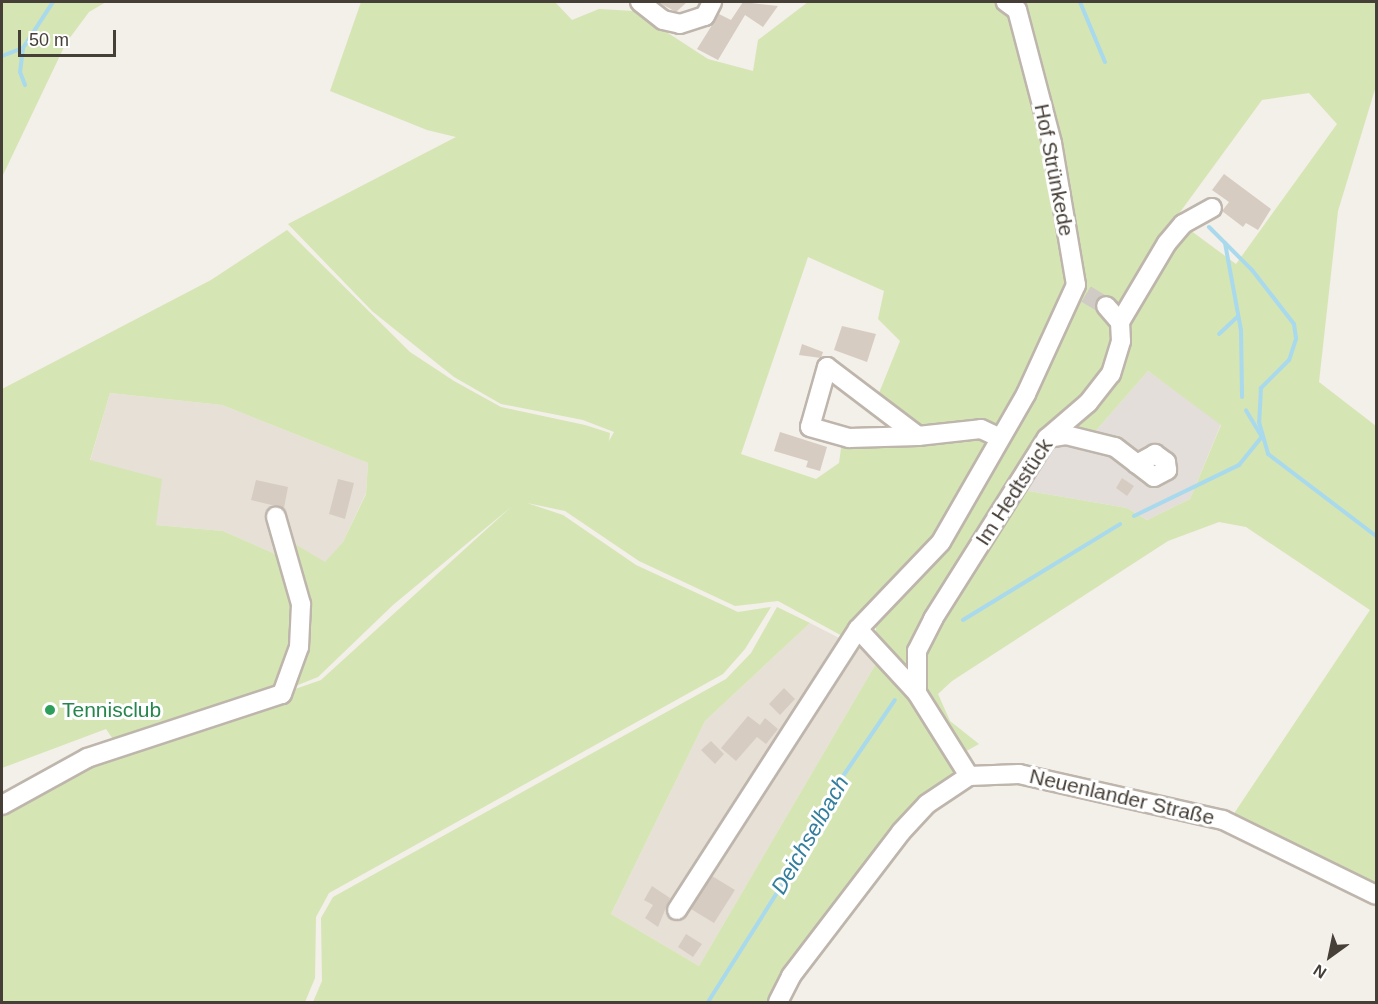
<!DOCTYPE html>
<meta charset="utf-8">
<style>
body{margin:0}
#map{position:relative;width:1378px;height:1004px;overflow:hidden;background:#f3efe9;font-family:Helvetica,sans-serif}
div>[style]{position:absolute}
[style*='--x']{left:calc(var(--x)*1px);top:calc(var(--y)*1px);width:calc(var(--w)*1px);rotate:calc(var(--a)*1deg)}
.residential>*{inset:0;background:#e7e0d7}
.industrial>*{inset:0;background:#e3deda}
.green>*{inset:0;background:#d5e5b4}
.stream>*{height:4px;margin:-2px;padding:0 2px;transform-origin:2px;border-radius:2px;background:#a9d9ec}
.building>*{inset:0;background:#d7ccc2}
.minor-tunnel>*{height:18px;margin-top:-9px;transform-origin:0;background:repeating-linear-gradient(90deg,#d0ccc5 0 18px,transparent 0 27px)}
.roads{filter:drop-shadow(2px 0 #beb5ac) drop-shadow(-2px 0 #beb5ac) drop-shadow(0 2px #beb5ac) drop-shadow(0 -2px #beb5ac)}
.minor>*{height:18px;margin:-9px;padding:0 9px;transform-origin:9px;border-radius:9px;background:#fff}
.dots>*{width:16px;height:16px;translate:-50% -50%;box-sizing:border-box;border:3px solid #fff;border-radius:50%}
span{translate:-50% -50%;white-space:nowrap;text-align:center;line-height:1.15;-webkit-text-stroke:6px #fff;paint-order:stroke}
.street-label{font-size:21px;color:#463f37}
.leisure-label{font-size:21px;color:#27864d}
.left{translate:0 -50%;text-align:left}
.water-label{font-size:22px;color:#327e9c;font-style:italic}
.frame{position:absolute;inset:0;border:3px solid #463f37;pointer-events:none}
.north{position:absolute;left:1300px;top:926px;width:60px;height:60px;-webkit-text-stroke:4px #fff;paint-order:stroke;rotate:213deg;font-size:16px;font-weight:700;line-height:24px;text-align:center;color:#463f37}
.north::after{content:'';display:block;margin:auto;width:21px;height:27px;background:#463f37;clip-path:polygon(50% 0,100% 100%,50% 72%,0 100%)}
.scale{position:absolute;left:18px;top:30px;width:98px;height:27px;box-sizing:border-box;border:3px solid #463f37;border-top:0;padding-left:8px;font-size:18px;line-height:21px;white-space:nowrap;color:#463f37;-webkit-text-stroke:4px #fff;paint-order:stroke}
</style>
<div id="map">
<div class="residential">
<i style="clip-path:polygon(110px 393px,222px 405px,368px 463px,366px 493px,343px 542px,325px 563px,285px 538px,282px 557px,223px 531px,156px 525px,90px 461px)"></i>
<i style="clip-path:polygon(810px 623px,849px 643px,869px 641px,881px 655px,699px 966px,611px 914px,705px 721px)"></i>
</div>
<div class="industrial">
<i style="clip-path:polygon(1148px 371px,1221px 424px,1190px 499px,1147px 520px,1127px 508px,1023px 490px,1059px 431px,1093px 434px)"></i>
</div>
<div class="green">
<i style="clip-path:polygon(2px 2px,106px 2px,89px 12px,66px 43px,2px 177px)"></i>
<i style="clip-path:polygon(evenodd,361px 2px,555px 2px,572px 20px,599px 9px,634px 11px,708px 59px,753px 71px,758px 40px,808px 2px,1001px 2px,1014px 13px,1049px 147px,1062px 244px,1071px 242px,1057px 146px,1021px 10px,1012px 2px,1376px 2px,1376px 86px,1338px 211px,1319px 382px,1376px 426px,1376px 892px,1231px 818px,1370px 610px,1246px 527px,1219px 522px,1168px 541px,952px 681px,938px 694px,950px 721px,979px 744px,961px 754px,876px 633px,876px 622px,882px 607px,933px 560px,1003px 443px,989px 427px,921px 430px,877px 398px,900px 341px,878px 319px,884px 291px,808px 257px,741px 454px,816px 479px,839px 463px,842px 441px,985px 435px,990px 441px,932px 550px,877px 603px,866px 608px,846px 638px,778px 601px,735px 606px,639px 561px,565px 511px,527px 503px,563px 515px,636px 565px,738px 612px,771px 607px,745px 649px,723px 674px,329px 893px,316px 917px,315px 978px,305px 1002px,2px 1002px,2px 807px,88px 761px,321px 680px,511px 507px,393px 605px,318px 677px,288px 689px,304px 648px,306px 612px,285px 538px,325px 562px,343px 542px,366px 494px,368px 463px,222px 405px,110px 393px,90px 460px,162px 479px,156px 525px,223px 531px,282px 557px,297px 603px,296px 647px,280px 691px,117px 745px,106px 729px,2px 768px,2px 389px,211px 280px,287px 230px,410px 352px,454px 381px,501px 407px,585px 425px,610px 433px,609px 441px,614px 432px,583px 420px,501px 404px,454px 377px,372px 311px,288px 224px,456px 137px,427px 130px,330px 91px,361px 2px,1309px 93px,1337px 124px,1236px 264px,1175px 219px,1262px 100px,1309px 93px,361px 2px,1148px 371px,1221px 425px,1190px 499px,1147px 520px,1127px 508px,1023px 490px,1059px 431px,1093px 434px,1148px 371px)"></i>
<i style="clip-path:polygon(777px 607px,810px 623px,705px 721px,611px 914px,699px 966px,881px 655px,958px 764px,956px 774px,772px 1002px,313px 1002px,322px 981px,321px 918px,333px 897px,726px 679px,751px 653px)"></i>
</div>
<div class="stream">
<i style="--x:1080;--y:2;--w:65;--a:67.4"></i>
<i style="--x:23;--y:48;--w:24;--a:97"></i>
<i style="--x:20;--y:72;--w:14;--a:69"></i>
<i style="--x:2;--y:56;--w:22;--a:-21"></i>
<i style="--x:23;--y:48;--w:55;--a:-56.9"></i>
<i style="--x:1209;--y:227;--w:61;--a:45"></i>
<i style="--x:1252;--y:270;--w:68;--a:52.1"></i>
<i style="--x:1294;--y:324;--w:15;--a:82"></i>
<i style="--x:1296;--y:339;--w:22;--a:108"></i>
<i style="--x:1289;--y:360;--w:40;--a:135"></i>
<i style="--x:1261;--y:388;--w:34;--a:93"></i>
<i style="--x:1259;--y:422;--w:33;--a:74"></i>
<i style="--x:1268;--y:454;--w:136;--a:37.2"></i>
<i style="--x:1225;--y:243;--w:88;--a:79.6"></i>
<i style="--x:1241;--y:330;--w:67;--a:89.1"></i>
<i style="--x:1219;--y:334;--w:26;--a:-43"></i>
<i style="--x:1134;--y:516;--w:117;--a:-25.9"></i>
<i style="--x:1239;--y:465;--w:36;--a:-51"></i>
<i style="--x:1262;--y:437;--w:31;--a:-121"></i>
<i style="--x:963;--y:620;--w:184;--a:-31.4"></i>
<i style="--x:708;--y:1002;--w:221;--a:-57.7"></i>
<i style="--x:826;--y:815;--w:14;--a:-90"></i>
<i style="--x:826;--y:801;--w:122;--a:-55.7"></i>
</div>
<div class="building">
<i style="clip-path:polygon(658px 2px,687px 2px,676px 12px)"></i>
<i style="clip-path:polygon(743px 2px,778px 6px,763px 27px,745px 15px,718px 60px,697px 49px,719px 14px,731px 20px)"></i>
<i style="clip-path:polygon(1224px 174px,1271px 209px,1258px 230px,1246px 223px,1243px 227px,1222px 211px,1229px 202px,1212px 190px)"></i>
<i style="clip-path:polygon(842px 326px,876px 334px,867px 362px,834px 350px)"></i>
<i style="clip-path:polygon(802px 344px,823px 352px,821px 358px,799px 355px)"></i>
<i style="clip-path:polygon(780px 432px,827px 447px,820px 471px,806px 467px,808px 461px,774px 451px)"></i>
<i style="clip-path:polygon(1122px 478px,1134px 486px,1127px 496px,1116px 488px)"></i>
<i style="clip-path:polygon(338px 479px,354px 483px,345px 519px,329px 514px)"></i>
<i style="clip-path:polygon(256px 480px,288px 487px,284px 508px,251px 500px)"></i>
<i style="clip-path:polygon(784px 688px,795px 699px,780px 715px,769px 704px)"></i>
<i style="clip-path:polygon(748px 716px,760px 725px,765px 718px,778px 729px,766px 744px,757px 737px,736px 761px,721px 748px)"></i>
<i style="clip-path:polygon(711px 741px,724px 754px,715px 764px,701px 750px)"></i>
<i style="clip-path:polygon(712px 876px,735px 890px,714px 923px,691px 909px)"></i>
<i style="clip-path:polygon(652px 886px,670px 898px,658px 927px,645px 918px,653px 905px,644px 900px)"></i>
<i style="clip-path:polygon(686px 934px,702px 944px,693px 957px,678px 947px)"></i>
</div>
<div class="minor-tunnel">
<i style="--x:1086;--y:294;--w:23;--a:31"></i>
</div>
<div class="roads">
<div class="minor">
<i style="--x:640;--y:2;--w:29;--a:38"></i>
<i style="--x:663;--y:20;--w:17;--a:13"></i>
<i style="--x:680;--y:24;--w:26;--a:-18"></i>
<i style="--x:705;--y:16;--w:16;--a:-63"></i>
<i style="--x:1120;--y:322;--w:92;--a:-59.3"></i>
<i style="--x:1167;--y:243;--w:25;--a:-50"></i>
<i style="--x:1183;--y:224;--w:33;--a:-29"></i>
<i style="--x:918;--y:436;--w:114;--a:-142.8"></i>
<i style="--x:827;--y:367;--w:62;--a:105.8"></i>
<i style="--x:810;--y:427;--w:41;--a:15.8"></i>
<i style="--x:849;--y:438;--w:69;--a:-1.7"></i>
<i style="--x:918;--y:436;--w:63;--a:-6.3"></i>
<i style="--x:981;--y:429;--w:21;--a:25"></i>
<i style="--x:1047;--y:438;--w:19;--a:-9"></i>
<i style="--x:1066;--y:435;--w:50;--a:13.8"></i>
<i style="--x:1115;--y:447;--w:49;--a:37.6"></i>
<i style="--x:1154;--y:477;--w:15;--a:-28"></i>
<i style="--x:1167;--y:470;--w:8;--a:-97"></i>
<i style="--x:1166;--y:462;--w:14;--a:-144"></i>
<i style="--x:1155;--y:454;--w:21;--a:151"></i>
<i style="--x:858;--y:629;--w:120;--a:-46.3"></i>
<i style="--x:941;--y:542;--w:171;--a:-60.1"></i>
<i style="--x:1026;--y:394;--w:120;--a:-65.4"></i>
<i style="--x:1076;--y:285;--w:144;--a:-99.6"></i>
<i style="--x:1052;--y:143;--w:138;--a:-104.7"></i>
<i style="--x:1017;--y:10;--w:14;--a:-144"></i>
<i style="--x:917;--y:693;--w:42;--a:-90"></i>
<i style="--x:917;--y:651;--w:36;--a:-63"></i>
<i style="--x:933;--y:619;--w:214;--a:-57.8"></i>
<i style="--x:1047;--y:438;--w:54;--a:-40.5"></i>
<i style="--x:1088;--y:403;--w:37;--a:-52"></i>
<i style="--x:1111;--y:374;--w:34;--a:-73"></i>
<i style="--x:1121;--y:341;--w:19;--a:-93"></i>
<i style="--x:1120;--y:322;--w:21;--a:-131"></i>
<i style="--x:2;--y:805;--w:97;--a:-28.9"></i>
<i style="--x:87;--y:758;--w:205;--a:-18.2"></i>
<i style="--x:282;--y:694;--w:50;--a:-70.1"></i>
<i style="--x:299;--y:647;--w:43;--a:-87.3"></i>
<i style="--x:301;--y:604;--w:91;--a:-106"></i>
<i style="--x:677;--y:910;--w:334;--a:-57.2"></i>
<i style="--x:858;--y:629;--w:87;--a:47.3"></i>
<i style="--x:917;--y:693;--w:98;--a:57.9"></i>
<i style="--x:778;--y:1002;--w:29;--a:-63"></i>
<i style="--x:791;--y:976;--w:181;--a:-52.6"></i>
<i style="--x:901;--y:832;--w:38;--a:-47"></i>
<i style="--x:927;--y:804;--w:50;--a:-33.7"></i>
<i style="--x:969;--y:776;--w:50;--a:-2.3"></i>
<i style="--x:1019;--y:774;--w:209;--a:12.7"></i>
<i style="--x:1223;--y:820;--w:170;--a:26.1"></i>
</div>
</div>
<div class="dots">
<i style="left:50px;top:710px;background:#2e9e5b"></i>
</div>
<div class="street-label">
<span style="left:1054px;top:170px;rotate:79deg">Hof Strünkede</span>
<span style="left:1014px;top:492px;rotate:-57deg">Im Hedtstück</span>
<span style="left:1122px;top:797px;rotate:13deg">Neuenlander Straße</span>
</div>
<div class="leisure-label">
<span class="left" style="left:62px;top:710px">Tennisclub</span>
</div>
<div class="water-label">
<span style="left:810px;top:835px;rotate:-60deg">Deichselbach</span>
</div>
<div class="frame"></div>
<div class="north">N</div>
<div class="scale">50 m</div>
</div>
